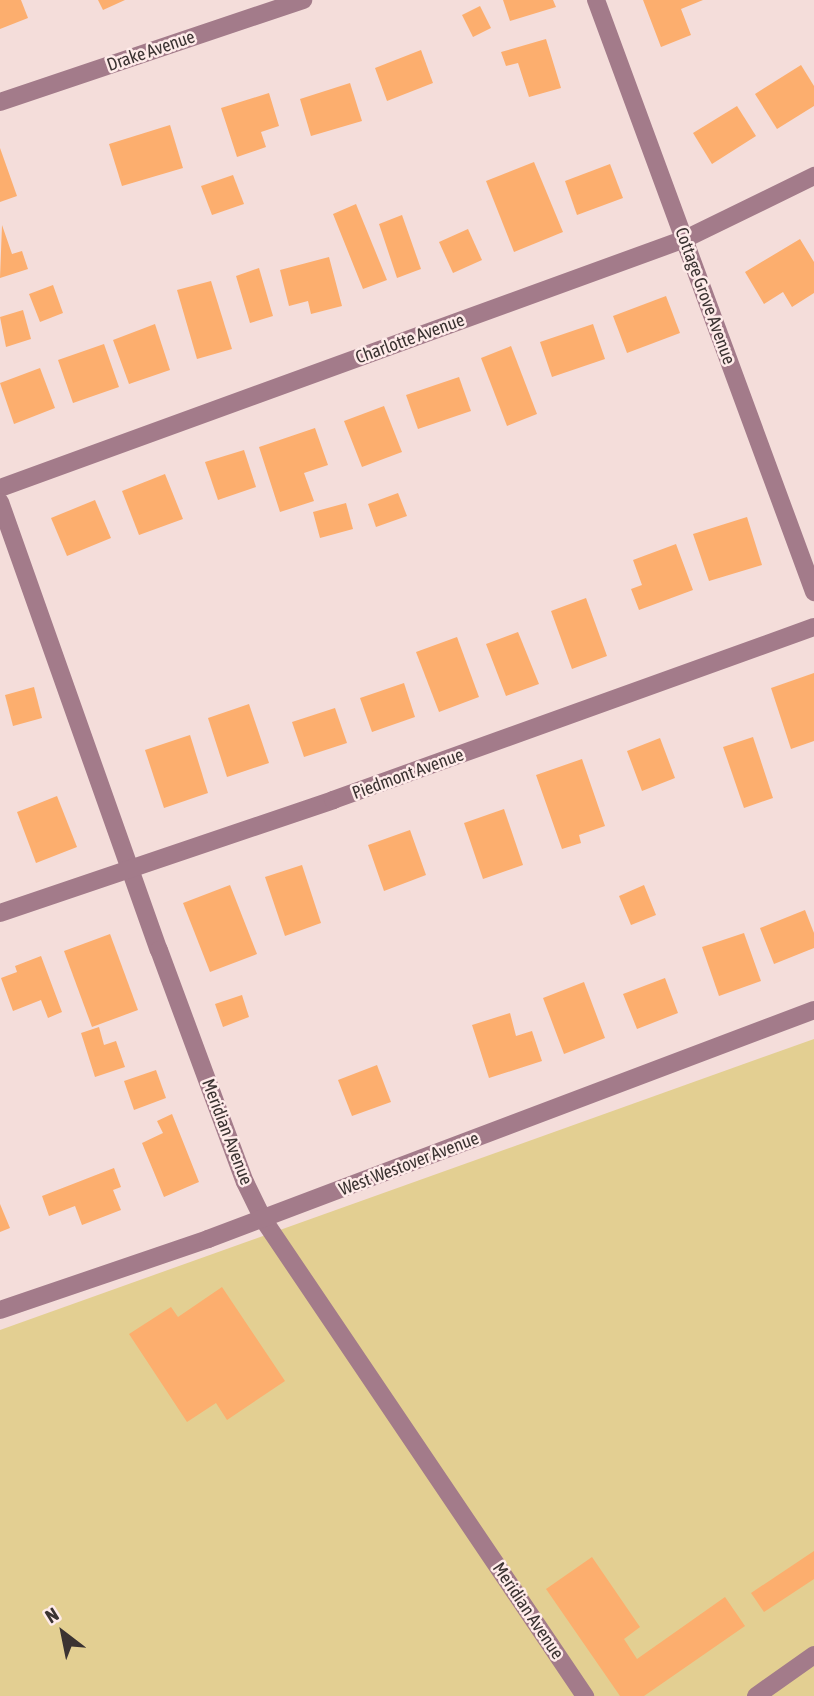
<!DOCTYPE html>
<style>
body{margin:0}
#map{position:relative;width:814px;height:1696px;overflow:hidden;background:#f4ddda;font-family:"Asap Condensed",sans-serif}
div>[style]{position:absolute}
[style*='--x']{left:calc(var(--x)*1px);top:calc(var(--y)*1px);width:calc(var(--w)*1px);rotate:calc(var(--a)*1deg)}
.green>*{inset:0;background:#e3cf92}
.building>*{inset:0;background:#fcae6e}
.minor>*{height:18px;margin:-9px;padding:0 9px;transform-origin:9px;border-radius:9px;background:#a37b8a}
span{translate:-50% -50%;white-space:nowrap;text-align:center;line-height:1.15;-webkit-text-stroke:5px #feebe9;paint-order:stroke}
.street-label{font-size:18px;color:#3b3332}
.north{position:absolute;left:28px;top:1598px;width:70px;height:70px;-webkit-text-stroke:5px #feebe9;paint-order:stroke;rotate:328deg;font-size:19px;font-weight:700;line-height:28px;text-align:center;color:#3b3332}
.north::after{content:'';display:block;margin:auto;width:24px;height:32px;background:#3b3332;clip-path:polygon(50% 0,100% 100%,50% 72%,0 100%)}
</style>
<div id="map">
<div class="green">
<i style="clip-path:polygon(814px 1039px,814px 1696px,0 1696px,0 1330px)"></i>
</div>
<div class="building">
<i style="clip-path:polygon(0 0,21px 0,28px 18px,0 29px)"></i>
<i style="clip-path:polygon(98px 0,125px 0,103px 10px)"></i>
<i style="clip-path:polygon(503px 0,553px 0,556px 7px,510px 21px)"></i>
<i style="clip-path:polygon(643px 0,703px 0,681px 9px,691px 35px,661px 47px)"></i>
<i style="clip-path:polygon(480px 6px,491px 28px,473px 37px,462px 15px)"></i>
<i style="clip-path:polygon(546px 39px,561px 88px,529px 97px,518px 63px,506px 66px,501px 52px)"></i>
<i style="clip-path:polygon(421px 50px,433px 83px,387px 101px,375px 68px)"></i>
<i style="clip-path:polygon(801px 65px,814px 86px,814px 106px,777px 129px,755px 94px)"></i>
<i style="clip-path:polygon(350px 83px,362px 121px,311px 136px,300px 99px)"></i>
<i style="clip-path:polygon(269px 93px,279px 126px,261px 132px,266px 147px,237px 157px,221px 108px)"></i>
<i style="clip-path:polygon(737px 106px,756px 136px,712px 164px,693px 133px)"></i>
<i style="clip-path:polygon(170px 125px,183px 168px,122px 186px,109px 144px)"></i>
<i style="clip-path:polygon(0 148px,17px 196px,0 202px)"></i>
<i style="clip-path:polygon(534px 162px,563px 232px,514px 252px,486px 181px)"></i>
<i style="clip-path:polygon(610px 164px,623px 198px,577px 215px,565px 181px)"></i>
<i style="clip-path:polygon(233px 175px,244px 204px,212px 215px,201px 186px)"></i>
<i style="clip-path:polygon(356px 204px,387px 280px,363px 289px,333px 214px)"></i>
<i style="clip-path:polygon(402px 215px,421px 269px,397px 278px,379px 224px)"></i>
<i style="clip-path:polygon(2px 225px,12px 254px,22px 251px,28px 269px,0 278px)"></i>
<i style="clip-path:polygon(468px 229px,482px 260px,453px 273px,439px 242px)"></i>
<i style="clip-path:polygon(800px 239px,814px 262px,814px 293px,792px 307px,783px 292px,764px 304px,745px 272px)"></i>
<i style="clip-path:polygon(329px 257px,342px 306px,311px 314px,308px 301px,289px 306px,280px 270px)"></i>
<i style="clip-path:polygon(259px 268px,273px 316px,250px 323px,236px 276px)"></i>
<i style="clip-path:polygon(211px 281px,232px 349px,197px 359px,177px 290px)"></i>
<i style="clip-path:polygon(53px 285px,63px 313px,40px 322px,29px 294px)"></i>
<i style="clip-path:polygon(666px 296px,680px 333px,627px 353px,613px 316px)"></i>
<i style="clip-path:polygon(23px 310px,31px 339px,6px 347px,0 317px)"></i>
<i style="clip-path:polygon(155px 324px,170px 370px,129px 384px,113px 340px)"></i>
<i style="clip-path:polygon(593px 324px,605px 359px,552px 377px,540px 342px)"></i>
<i style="clip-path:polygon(104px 344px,119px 387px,73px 403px,58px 360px)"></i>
<i style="clip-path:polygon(511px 346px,537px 414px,507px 426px,481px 358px)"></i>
<i style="clip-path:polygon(40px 368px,55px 408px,14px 424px,0 383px)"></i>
<i style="clip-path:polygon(459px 377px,471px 411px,418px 429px,406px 395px)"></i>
<i style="clip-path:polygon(384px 406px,402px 452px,362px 467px,344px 421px)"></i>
<i style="clip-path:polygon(315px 428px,328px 465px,304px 473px,314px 501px,280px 512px,259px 447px)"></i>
<i style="clip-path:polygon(244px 450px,256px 487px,218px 500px,205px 462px)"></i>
<i style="clip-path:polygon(165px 474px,183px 519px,139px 535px,122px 491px)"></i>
<i style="clip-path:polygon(398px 493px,407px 516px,376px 527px,368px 504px)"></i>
<i style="clip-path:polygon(95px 500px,111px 538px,67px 556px,51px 518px)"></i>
<i style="clip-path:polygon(346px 503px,353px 529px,320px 538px,313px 512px)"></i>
<i style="clip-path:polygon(747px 517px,762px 565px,709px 581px,693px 534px)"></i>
<i style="clip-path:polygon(676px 544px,693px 590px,639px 610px,631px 589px,642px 585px,633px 560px)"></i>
<i style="clip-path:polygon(586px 598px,607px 656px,572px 669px,551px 611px)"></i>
<i style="clip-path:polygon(518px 632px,539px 684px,506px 696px,486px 644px)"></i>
<i style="clip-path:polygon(457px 637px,479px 697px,439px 712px,416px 652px)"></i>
<i style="clip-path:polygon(814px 673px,814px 741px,791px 749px,771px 688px)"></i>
<i style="clip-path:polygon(404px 683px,415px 717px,372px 732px,360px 698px)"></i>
<i style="clip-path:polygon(34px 687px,42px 718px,13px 726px,5px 695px)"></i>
<i style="clip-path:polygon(249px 704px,269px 763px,227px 777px,208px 718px)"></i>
<i style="clip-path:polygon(335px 708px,347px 743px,304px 757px,292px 722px)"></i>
<i style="clip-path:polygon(190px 735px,208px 793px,164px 808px,145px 750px)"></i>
<i style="clip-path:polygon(753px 737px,773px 798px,744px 808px,723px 747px)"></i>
<i style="clip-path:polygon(660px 738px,675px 778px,642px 791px,627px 751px)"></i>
<i style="clip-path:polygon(582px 759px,605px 826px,579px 835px,581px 843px,562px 849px,536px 775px)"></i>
<i style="clip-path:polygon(57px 796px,77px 847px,36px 863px,17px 812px)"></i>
<i style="clip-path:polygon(504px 809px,523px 865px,483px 879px,464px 823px)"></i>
<i style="clip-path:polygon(410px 830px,426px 875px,384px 891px,368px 845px)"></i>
<i style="clip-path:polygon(302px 865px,321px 923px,285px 936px,265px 877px)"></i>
<i style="clip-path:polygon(230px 885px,257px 954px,210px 972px,183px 903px)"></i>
<i style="clip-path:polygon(644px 885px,656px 915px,631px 925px,619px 896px)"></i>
<i style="clip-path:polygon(805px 910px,814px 933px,814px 948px,774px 964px,760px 928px)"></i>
<i style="clip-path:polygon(744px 933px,761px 981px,719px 996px,702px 947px)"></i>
<i style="clip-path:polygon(110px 934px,138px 1010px,92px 1027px,64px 951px)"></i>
<i style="clip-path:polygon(41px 956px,62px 1012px,48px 1018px,41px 1000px,13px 1011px,1px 978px,17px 972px,15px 966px)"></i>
<i style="clip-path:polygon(665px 978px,678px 1013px,637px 1029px,623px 994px)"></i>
<i style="clip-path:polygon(584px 982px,605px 1038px,564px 1054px,543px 998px)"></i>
<i style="clip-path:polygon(242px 995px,249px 1017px,223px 1027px,215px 1004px)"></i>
<i style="clip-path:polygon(510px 1013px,516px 1036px,532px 1031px,542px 1061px,489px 1078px,472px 1025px)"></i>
<i style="clip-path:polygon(99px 1027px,104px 1045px,116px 1041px,125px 1067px,95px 1077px,81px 1033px)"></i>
<i style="clip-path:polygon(377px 1065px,391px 1102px,352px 1116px,338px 1080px)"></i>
<i style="clip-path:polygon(156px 1070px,166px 1098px,134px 1110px,124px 1081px)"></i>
<i style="clip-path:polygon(172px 1114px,199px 1182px,164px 1197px,142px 1143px,163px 1133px,157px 1121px)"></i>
<i style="clip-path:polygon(114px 1168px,121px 1187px,113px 1190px,121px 1210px,82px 1225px,75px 1206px,49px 1216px,42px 1196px)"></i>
<i style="clip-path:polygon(0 1204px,10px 1228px,0 1232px)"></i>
<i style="clip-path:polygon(222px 1287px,285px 1381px,227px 1420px,216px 1403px,187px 1422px,129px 1334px,171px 1307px,178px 1317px)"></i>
<i style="clip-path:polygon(814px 1551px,814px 1579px,764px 1612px,751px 1593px)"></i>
<i style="clip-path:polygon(592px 1557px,640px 1627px,624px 1639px,637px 1659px,725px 1597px,745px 1626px,644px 1696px,620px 1696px,546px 1589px)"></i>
</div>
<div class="minor">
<i style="--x:596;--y:0;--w:631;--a:69.78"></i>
<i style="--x:0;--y:102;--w:320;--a:-18.6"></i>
<i style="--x:0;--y:488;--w:729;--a:-19.98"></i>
<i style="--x:685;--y:239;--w:144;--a:-26"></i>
<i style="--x:0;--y:502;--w:475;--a:70.5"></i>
<i style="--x:159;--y:950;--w:247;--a:69.7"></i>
<i style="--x:245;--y:1182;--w:41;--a:64.1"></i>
<i style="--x:263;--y:1219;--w:576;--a:55.98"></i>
<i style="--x:0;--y:913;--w:352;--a:-18.7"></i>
<i style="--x:333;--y:800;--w:511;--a:-19.78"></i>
<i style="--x:0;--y:1310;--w:220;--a:-18.8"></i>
<i style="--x:208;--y:1239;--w:648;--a:-20.7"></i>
<i style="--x:756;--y:1696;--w:71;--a:-35.3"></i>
</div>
<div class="street-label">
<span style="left:151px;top:51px;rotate:-19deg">Drake Avenue</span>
<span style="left:705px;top:296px;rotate:70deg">Cottage Grove Avenue</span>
<span style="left:410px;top:339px;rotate:-20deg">Charlotte Avenue</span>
<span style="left:408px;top:774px;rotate:-20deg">Piedmont Avenue</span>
<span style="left:227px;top:1132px;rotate:69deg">Meridian Avenue</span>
<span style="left:409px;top:1164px;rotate:-21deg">West Westover Avenue</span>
<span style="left:528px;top:1611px;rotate:56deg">Meridian Avenue</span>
</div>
<div class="north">N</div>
</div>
